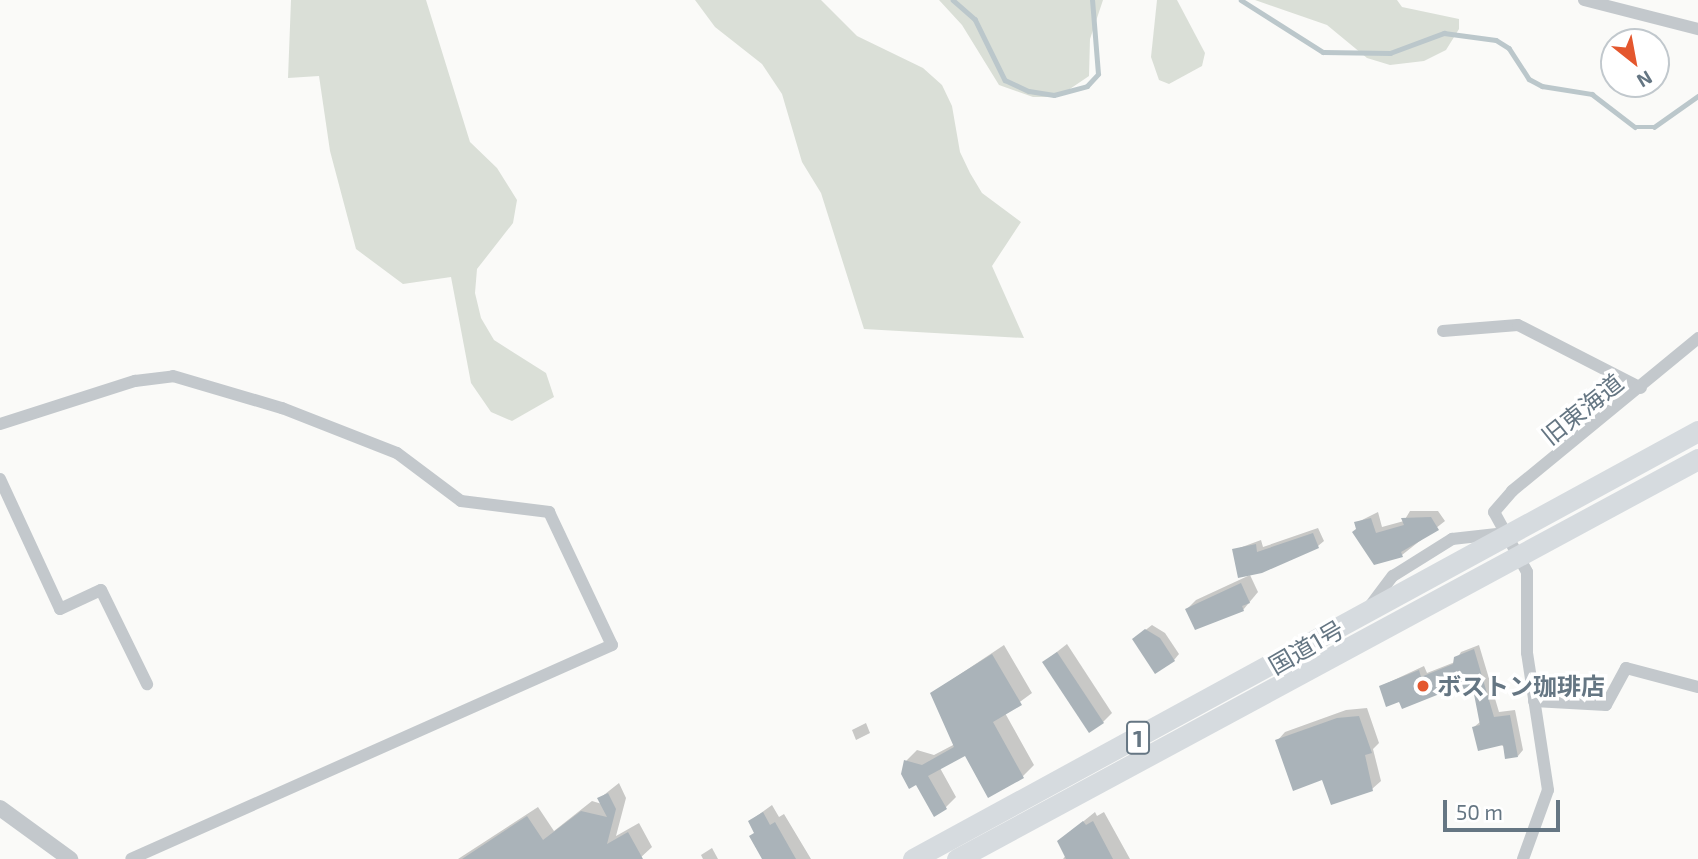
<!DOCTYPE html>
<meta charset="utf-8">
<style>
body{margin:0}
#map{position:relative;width:1698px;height:859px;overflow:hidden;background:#fafaf8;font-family:"Exo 2","Noto Sans JP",sans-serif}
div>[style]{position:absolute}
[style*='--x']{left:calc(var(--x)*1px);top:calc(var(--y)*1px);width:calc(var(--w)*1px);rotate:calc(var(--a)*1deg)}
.green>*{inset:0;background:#dadfd7}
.shadow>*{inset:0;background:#0003}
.stream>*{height:4.5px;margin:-2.25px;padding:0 2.25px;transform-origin:2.25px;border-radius:2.25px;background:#bbc7cb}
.building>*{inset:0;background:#aab3b9}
.minor>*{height:12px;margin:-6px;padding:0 6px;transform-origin:6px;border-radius:6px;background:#c3c8cc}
.tertiary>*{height:16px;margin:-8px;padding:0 8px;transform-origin:8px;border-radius:8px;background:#c3c8cc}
.trunk>*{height:21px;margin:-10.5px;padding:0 10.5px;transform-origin:10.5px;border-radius:10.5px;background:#d6dbdf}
.dots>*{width:19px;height:19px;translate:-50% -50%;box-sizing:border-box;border:4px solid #fff;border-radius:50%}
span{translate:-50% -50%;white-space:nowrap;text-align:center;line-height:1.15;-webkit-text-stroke:7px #fff;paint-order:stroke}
.shield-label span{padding:2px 5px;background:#fff;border:2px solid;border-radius:5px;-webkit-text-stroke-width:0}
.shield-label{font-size:23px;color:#657683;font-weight:700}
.street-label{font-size:24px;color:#657683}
.poi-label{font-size:24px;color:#657683;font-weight:700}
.left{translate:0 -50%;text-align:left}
.north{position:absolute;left:1600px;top:28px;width:70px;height:70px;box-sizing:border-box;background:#fff;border:2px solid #c1c8cd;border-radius:50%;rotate:149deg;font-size:19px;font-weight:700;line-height:28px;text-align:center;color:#657683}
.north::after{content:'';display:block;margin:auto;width:24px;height:32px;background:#e4572e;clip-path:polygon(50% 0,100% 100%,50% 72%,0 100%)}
.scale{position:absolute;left:1443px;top:800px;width:117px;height:32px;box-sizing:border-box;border:4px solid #657683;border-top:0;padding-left:9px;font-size:21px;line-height:24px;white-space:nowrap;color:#657683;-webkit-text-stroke:5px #fff;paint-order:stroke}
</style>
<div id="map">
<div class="green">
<i style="clip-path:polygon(291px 0,426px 0,470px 142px,497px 168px,517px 200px,513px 223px,477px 269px,475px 293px,481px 318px,494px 340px,546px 373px,554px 397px,512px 421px,491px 412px,471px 383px,451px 277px,403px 284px,356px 249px,330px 151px,319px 76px,288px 78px)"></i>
<i style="clip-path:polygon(695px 0,821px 0,857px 36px,923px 68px,942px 85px,952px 106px,960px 152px,970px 173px,982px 193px,1021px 222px,992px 266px,1024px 338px,864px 329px,821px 193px,802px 162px,782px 94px,762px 64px,715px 27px)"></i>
<i style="clip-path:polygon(939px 0,1103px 0,1090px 39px,1089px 76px,1058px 97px,1033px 97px,999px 85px,962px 25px)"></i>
<i style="clip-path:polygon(1157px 0,1177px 0,1205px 53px,1202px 66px,1169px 84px,1159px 80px,1151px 57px)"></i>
<i style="clip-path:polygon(1255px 0,1397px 0,1402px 7px,1459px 19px,1459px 29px,1446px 50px,1424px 61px,1390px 65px,1367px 58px,1327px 25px)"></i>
</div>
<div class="shadow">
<i style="clip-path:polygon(1410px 511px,1438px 511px,1445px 521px,1402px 555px,1356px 523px,1378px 512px,1382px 527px,1404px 521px)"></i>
<i style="clip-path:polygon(1318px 528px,1324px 541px,1318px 546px,1261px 571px,1234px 550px,1261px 540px,1263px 547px)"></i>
<i style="clip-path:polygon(1250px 575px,1258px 592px,1243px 610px,1187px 609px,1196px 600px)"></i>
<i style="clip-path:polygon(1152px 625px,1165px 633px,1179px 654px,1174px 660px,1134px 639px)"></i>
<i style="clip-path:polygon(1067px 644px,1112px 713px,1103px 722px,1044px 662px)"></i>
<i style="clip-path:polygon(1004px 645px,1032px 693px,1005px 713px,1034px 765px,1023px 776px,966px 754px,940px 768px,956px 797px,945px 808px,906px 761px,917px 750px,934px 755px,955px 744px,932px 693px)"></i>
<i style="clip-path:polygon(1479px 645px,1499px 712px,1515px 710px,1523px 750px,1518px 756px,1474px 727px,1480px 722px,1474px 686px,1463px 683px,1400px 700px,1381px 686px,1424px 666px,1427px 673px,1455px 662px,1461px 652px)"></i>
<i style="clip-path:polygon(1367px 708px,1379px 743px,1373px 749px,1381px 781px,1372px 789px,1323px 778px,1277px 741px,1285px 732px,1346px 710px)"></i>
<i style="clip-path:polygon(866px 723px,870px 733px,856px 740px,852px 730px)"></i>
<i style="clip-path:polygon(619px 783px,626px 798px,616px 836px,639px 823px,652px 847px,639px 859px,458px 859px,538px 807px,554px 831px,592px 801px,602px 804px,600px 798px)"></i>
<i style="clip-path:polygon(772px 805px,779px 817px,784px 814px,811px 859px,764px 859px,750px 821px)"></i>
<i style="clip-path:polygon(1095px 812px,1097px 816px,1104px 812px,1130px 859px,1063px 859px,1066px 855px,1059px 841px)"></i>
<i style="clip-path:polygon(712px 848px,718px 859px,703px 859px,701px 855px)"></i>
</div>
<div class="stream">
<i style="--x:953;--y:0;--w:29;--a:41"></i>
<i style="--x:975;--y:19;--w:68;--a:63.8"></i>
<i style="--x:1005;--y:80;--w:26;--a:25"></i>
<i style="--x:1029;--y:91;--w:25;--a:9"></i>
<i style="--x:1054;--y:95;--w:34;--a:-15"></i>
<i style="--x:1087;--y:86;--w:16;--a:-47"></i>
<i style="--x:1098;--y:74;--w:74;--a:-94.6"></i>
<i style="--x:1241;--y:0;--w:97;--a:32.4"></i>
<i style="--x:1323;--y:52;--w:67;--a:0.9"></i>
<i style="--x:1390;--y:53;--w:58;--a:-20.3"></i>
<i style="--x:1444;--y:33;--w:52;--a:7.7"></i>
<i style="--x:1496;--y:40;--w:15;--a:32"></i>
<i style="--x:1509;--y:48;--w:37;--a:57"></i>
<i style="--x:1529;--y:79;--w:15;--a:28"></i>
<i style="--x:1542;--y:86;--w:51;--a:9.1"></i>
<i style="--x:1592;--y:94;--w:54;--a:37.5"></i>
<i style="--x:1635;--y:127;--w:19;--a:0"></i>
<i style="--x:1654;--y:127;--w:54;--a:-35.2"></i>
</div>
<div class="building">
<i style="clip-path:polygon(1431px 517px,1439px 530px,1401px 552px,1403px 557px,1374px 565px,1352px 532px,1356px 529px,1354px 522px,1371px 518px,1376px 533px,1404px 525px,1401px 518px)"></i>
<i style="clip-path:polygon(1313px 533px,1319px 548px,1262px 573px,1238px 578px,1232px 549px,1256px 544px,1257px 552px)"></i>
<i style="clip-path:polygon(1241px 583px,1250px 603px,1242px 606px,1244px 611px,1195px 630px,1185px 609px)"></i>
<i style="clip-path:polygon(1145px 629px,1160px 638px,1175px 661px,1155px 674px,1132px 639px)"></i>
<i style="clip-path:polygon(1474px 649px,1494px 717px,1510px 715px,1518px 757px,1505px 759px,1503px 745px,1478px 751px,1472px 727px,1480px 725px,1473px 689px,1465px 692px,1462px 685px,1402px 709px,1399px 702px,1386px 707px,1379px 686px,1419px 670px,1421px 677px,1453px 664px,1454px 657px)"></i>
<i style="clip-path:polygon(1057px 652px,1104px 723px,1089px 733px,1042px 662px)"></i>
<i style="clip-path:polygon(992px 654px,1022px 705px,993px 722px,1024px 778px,988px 798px,965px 756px,928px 776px,947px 809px,934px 817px,916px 785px,909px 789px,901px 774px,904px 760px,922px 765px,954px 747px,930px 693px)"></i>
<i style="clip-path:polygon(1359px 716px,1372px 753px,1365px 755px,1373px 791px,1331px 805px,1322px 780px,1293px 791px,1275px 740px,1337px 718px)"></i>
<i style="clip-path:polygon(608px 793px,616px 809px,607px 844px,628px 832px,643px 859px,462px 859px,527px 816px,543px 840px,581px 811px,607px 817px,597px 798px)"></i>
<i style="clip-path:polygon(763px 812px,770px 825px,775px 822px,796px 859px,762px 859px,749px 836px,754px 833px,748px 821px)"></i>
<i style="clip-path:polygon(1083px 821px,1086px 825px,1093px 821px,1113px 859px,1066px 859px,1057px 841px)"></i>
</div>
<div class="minor">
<i style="--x:1584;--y:0;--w:118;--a:14.3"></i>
<i style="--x:1443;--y:331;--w:75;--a:-4.6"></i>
<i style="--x:1518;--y:325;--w:138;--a:27.1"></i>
<i style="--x:0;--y:424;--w:142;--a:-17.7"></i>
<i style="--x:135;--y:381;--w:38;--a:-7"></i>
<i style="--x:173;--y:376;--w:114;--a:16.4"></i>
<i style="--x:282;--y:408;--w:123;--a:21.4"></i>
<i style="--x:397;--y:453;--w:80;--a:36.9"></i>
<i style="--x:461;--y:501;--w:89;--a:7.1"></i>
<i style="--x:549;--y:512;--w:147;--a:64.7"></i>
<i style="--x:612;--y:645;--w:526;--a:156.02"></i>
<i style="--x:0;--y:479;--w:143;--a:65.2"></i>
<i style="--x:60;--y:609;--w:45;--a:-24.9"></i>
<i style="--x:101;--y:590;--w:105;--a:63.9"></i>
<i style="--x:1370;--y:606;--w:38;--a:-53"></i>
<i style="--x:1393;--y:576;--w:70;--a:-32.1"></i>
<i style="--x:1452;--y:539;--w:45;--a:-6.3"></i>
<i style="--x:1534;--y:701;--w:72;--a:3.2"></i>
<i style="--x:1606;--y:705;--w:42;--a:-61.6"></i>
<i style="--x:1626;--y:668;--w:74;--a:14.8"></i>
<i style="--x:1523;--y:859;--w:73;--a:-70.1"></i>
<i style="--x:1548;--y:790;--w:139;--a:-98.7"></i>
<i style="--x:1527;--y:653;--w:81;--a:-90"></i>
<i style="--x:1527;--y:572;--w:68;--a:-118.8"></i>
<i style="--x:1494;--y:512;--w:28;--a:-49"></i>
<i style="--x:1512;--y:491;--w:241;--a:-39.4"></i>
</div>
<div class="tertiary">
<i style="--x:0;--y:808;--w:87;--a:36.1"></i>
</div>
<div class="trunk">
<i style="--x:913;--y:859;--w:894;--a:-28.6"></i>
<i style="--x:957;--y:859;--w:842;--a:-28.36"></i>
</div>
<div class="dots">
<i style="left:1423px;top:686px;background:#e4572e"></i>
</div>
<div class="shield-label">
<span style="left:1138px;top:738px">1</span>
</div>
<div class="street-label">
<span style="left:1582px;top:409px;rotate:-39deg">旧東海道</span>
<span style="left:1306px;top:647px;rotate:-30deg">国道1号</span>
</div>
<div class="poi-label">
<span class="left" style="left:1437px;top:686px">ボストン珈琲店</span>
</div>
<div class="north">N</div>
<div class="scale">50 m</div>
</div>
